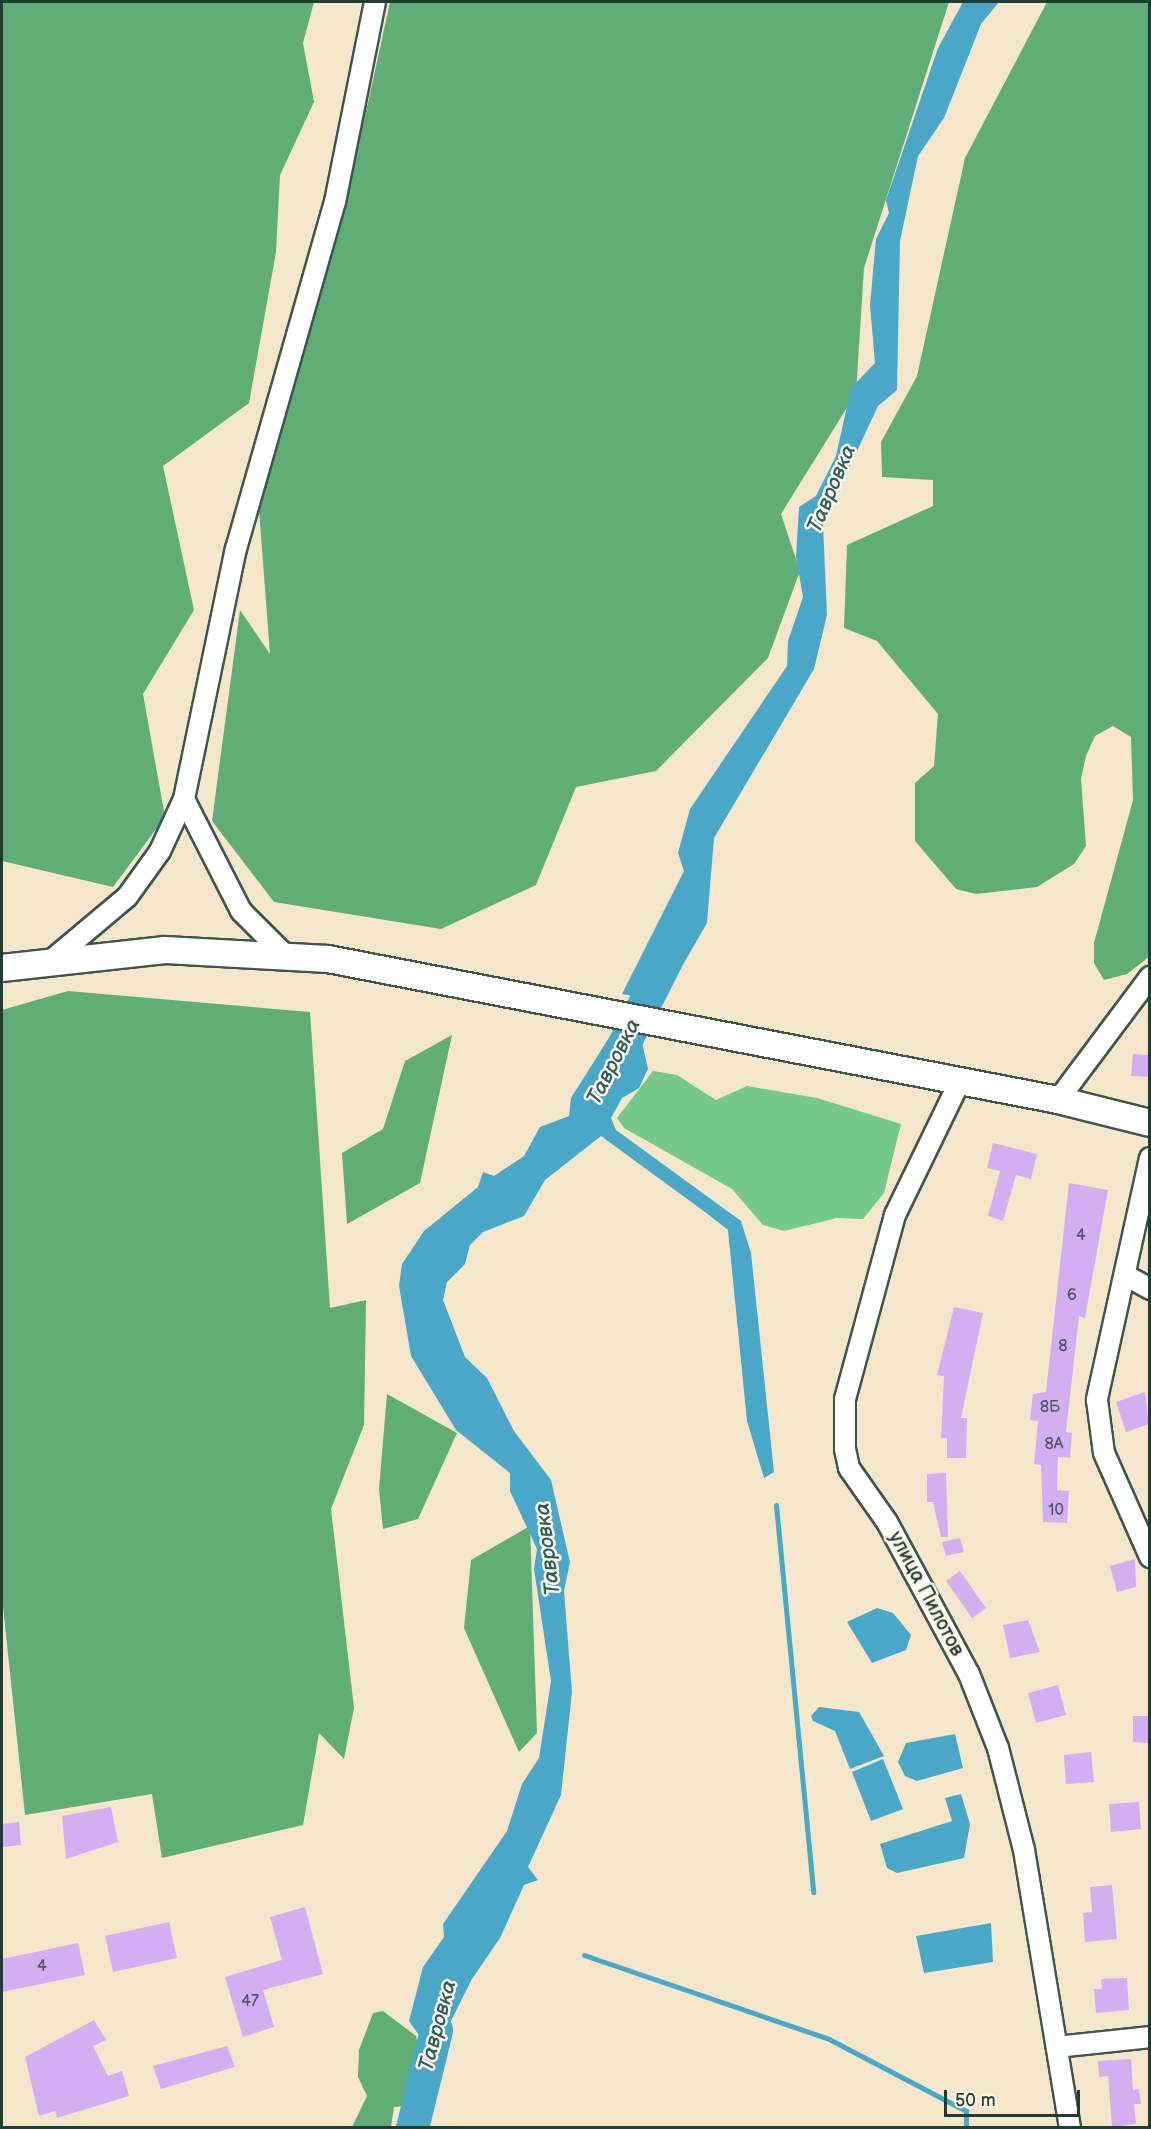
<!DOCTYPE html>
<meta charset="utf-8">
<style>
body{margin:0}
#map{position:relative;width:1151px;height:2129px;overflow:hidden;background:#f4e6cb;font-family:"Balsamiq Sans",sans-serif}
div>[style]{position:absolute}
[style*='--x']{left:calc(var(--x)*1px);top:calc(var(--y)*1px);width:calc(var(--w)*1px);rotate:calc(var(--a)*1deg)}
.green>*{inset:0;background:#75c98c}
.forest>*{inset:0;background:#60ad78}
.water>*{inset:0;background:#4aa7c8}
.stream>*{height:5px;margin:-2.5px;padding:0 2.5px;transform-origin:2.5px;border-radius:2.5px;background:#4aa7c8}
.river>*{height:33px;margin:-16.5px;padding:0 16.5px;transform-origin:16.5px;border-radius:16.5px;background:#4aa7c8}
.building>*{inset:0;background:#d3aff2}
.roads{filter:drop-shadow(2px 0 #3f564b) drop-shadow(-2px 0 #3f564b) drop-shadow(0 2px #3f564b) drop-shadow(0 -2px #3f564b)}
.minor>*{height:20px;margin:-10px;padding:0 10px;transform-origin:10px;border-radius:10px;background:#fff}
.tertiary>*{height:26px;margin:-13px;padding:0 13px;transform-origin:13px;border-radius:13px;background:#fff}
span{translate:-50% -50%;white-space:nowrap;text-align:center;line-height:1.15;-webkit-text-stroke:5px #fcf5e5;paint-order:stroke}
.number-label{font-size:16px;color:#4c5a64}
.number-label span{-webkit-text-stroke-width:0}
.street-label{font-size:20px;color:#1f3d34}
.water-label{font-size:21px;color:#2c5d60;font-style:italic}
.frame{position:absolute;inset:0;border:3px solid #1f3d34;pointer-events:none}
.scale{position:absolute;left:944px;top:2090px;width:136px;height:27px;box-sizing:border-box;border:3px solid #1f3d34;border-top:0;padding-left:8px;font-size:18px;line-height:21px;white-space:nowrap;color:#1f3d34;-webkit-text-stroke:4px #fcf5e5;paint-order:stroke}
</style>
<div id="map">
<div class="green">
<i style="clip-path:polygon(653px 1071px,677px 1075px,716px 1100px,747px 1086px,817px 1098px,901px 1124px,884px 1193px,863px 1219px,837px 1218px,784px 1231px,763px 1225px,732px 1189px,624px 1128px,617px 1118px)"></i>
</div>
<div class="forest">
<i style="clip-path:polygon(2px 2px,314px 2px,303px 43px,314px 102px,280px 175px,276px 252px,249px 403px,163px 466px,194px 610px,143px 694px,165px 817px,113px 887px,2px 861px)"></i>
<i style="clip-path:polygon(390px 2px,949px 2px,864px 268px,856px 393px,781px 514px,800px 571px,768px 658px,656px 771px,576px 787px,536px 885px,441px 929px,274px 902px,212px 821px,240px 610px,270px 654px,259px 510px,368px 103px)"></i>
<i style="clip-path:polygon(1047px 2px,1149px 2px,1150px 956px,1127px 974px,1104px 980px,1094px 963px,1094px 943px,1133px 800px,1131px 737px,1113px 726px,1095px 736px,1086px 756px,1081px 779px,1086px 846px,1074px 864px,1037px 887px,976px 894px,956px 889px,915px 841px,915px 783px,934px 766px,938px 714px,877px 641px,844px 628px,847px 545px,933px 506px,933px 480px,882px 477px,881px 442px,917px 376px,965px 158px)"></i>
<i style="clip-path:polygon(68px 991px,310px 1012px,330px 1308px,366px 1300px,364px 1425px,331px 1509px,354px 1708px,344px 1759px,319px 1733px,303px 1825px,162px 1858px,152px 1794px,25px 1815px,2px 1597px,2px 1010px)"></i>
<i style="clip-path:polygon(452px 1035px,420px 1183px,347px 1224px,342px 1153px,383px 1129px,405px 1061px)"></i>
<i style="clip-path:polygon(387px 1394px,457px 1433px,418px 1519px,383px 1529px,379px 1489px)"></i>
<i style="clip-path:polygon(530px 1526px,537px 1733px,519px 1752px,464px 1628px,471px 1560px)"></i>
<i style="clip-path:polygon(383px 2011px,416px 2036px,421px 2057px,407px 2106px,394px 2107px,391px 2127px,352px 2127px,367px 2096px,358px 2077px,359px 2050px,373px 2013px)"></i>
</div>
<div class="water">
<i style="clip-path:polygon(963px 2px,999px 2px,981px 24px,944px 118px,918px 156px,900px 241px,897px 390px,878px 406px,823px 524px,827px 615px,814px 669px,714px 838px,707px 923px,662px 1001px,622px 994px,684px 871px,678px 853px,690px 809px,787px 666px,788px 641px,803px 597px,796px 557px,799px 507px,816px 496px,836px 456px,851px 388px,875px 363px,870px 305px,876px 239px,889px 213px,886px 200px,938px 48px)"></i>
<i style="clip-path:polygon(610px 1036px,642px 1042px,648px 1069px,639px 1088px,622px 1098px,611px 1118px,616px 1130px,741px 1221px,751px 1253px,774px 1472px,764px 1478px,747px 1421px,728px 1230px,705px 1212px,601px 1136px,545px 1180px,524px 1216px,483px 1232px,470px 1245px,465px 1264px,447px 1282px,443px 1300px,465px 1357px,487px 1378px,514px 1431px,551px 1480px,570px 1562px,564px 1591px,572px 1692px,561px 1795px,528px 1867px,538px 1880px,524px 1885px,500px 1938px,472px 1979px,451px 2021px,435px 2076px,418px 2074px,423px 2041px,409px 2021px,423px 1967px,444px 1937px,443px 1924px,507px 1831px,522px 1784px,539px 1758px,551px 1681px,534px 1569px,537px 1549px,510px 1491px,510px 1473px,456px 1430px,411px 1356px,399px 1286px,402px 1264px,424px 1231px,478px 1187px,483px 1172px,494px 1176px,524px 1156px,540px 1127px,569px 1116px,571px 1098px)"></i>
<i style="clip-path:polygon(877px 1608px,893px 1613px,911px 1635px,906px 1650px,872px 1663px,847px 1622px)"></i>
<i style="clip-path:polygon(819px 1707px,859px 1712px,884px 1756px,850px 1769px,835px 1731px,813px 1721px,811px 1716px)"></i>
<i style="clip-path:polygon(955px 1734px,963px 1768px,917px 1781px,905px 1776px,898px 1762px,906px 1743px)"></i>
<i style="clip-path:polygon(883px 1759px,903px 1809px,871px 1821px,852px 1772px)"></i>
<i style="clip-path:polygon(961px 1794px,970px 1824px,964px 1858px,897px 1873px,887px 1868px,880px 1844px,952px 1821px,945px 1798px)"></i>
<i style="clip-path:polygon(991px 1923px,993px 1962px,924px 1973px,916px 1936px)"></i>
<i style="clip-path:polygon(414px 2080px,433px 2084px,423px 2117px,427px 2127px,395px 2127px,409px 2105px)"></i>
</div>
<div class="stream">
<i style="--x:776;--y:1505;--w:389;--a:84.5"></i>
<i style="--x:584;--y:1955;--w:259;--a:18.9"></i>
<i style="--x:829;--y:2039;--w:155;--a:27.7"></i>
<i style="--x:966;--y:2111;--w:17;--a:90"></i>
</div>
<div class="river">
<i style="--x:606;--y:1079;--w:133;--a:-63.2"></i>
<i style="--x:412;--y:2128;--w:101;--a:-76.2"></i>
</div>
<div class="building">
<i style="clip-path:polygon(1133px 1054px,1149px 1055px,1149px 1077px,1131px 1076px)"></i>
<i style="clip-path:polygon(993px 1143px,1037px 1154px,1031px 1179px,1016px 1175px,1003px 1221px,988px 1216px,1000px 1171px,987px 1168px)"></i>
<i style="clip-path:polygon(1069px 1183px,1108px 1190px,1085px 1318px,1079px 1316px,1066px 1432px,1072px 1433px,1070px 1458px,1058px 1457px,1057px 1490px,1069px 1491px,1067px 1523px,1043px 1522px,1041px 1465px,1034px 1464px,1038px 1421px,1030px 1420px,1033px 1394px,1046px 1392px)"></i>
<i style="clip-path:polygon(954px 1307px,983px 1313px,961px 1418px,967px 1418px,966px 1458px,947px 1458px,947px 1438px,941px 1438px,944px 1376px,937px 1375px)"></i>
<i style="clip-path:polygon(1145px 1392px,1149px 1424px,1126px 1432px,1116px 1402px)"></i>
<i style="clip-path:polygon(946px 1473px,948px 1537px,941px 1537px,933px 1502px,927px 1502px,927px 1474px)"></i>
<i style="clip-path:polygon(960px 1538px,964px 1552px,946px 1556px,942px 1542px)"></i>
<i style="clip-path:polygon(1135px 1559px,1136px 1587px,1117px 1592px,1110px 1566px)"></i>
<i style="clip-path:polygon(960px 1571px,986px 1608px,972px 1618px,946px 1581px)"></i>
<i style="clip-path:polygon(1028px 1620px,1040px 1652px,1010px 1658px,1003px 1625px)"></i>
<i style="clip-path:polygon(1058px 1685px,1066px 1715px,1036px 1723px,1028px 1693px)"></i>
<i style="clip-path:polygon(1133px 1716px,1149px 1716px,1149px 1743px,1133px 1742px)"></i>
<i style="clip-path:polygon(1091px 1752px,1094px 1782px,1066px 1784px,1064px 1755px)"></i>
<i style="clip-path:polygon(1139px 1802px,1141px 1829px,1111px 1832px,1109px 1804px)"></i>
<i style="clip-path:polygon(111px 1807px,118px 1842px,66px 1859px,62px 1816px)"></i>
<i style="clip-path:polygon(19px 1822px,21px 1845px,3px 1847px,2px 1824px)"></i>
<i style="clip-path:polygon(1112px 1885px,1117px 1939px,1085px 1942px,1083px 1913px,1092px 1912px,1090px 1887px)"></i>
<i style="clip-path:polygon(305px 1907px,323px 1974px,263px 1990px,274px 2027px,243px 2037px,225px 1977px,282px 1960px,270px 1917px)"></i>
<i style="clip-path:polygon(169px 1922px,177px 1958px,113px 1972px,105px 1936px)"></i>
<i style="clip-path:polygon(78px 1943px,85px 1975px,2px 1992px,2px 1959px)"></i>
<i style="clip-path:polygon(1127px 1978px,1129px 2010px,1096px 2013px,1094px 1989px,1102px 1989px,1101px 1979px)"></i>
<i style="clip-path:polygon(94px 2020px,106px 2040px,93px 2046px,108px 2076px,122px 2071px,129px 2096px,57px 2118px,55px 2111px,39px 2116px,25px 2057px)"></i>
<i style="clip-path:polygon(227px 2046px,235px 2067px,161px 2089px,153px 2066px)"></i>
<i style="clip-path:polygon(1131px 2059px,1133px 2090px,1139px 2089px,1141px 2104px,1134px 2104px,1136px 2124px,1112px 2127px,1108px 2076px,1099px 2077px,1098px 2061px)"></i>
</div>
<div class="roads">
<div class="minor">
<i style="--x:184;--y:799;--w:126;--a:63"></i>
<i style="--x:241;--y:911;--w:61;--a:45"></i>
<i style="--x:53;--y:959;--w:97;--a:-40"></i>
<i style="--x:127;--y:897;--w:57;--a:-54.3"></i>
<i style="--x:160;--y:851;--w:57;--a:-65.2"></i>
<i style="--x:184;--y:799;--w:255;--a:-78.3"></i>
<i style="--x:236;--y:549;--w:361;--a:-74.1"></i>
<i style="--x:335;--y:202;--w:204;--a:-78.7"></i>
<i style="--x:960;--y:1081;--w:149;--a:115.9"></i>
<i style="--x:895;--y:1215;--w:191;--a:105.2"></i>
<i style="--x:845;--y:1399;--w:50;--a:90"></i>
<i style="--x:845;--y:1449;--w:19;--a:78"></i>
<i style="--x:849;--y:1468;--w:66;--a:54.9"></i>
<i style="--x:887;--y:1522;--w:173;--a:61.7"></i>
<i style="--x:969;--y:1674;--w:79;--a:68.6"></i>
<i style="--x:998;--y:1748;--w:105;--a:75.7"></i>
<i style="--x:1024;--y:1850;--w:282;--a:80.6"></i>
<i style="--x:1058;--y:1100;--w:154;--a:-53.2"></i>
<i style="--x:1150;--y:1158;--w:248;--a:102.4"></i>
<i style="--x:1097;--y:1400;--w:53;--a:82.5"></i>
<i style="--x:1104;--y:1453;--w:114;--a:66.1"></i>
<i style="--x:1125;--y:1275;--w:29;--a:29"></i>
<i style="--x:1057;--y:2047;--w:94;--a:-6.1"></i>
</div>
<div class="tertiary">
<i style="--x:2;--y:968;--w:164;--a:-6.3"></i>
<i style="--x:165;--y:950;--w:163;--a:3.2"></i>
<i style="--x:328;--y:959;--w:743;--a:10.93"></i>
<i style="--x:1058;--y:1100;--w:95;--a:14"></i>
</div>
</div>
<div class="number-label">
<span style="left:1081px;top:1236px">4</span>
<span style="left:1072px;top:1296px">6</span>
<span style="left:1063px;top:1347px">8</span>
<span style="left:1050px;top:1408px">8Б</span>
<span style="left:1054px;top:1445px">8А</span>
<span style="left:1056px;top:1511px">10</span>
<span style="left:42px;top:1967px">4</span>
<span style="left:250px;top:2002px">47</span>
</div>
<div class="street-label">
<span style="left:926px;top:1594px;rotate:62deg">улица Пилотов</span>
</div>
<div class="water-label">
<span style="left:832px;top:489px;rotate:-67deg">Тавровка</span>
<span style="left:614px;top:1062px;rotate:-63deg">Тавровка</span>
<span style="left:548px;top:1549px;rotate:-97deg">Тавровка</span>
<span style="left:438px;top:2026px;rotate:-75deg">Тавровка</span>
</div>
<div class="frame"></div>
<div class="scale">50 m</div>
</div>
